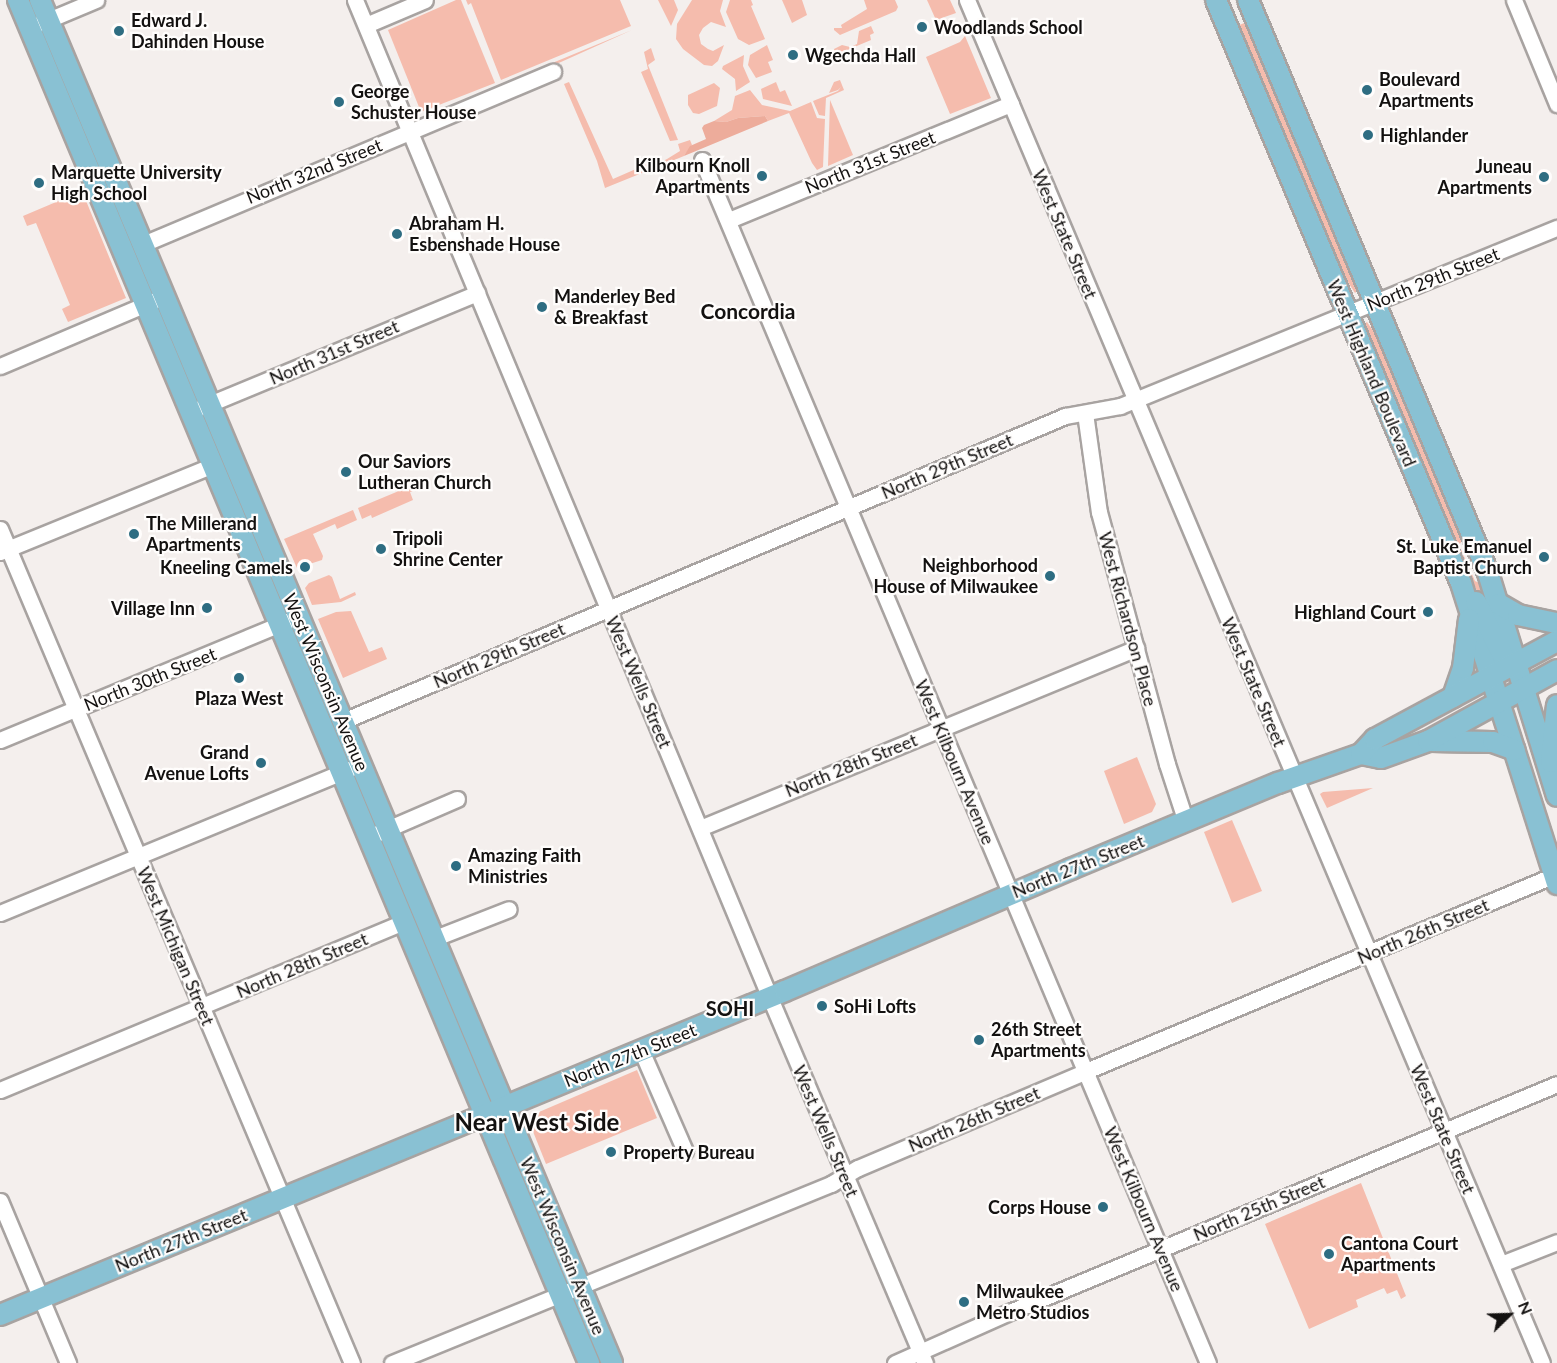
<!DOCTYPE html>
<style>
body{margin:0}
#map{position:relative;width:1557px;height:1363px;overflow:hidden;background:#f4efed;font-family:Lato,sans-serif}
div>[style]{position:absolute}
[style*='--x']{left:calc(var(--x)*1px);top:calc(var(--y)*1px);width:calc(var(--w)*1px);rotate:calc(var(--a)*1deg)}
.green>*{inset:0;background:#f5bcad}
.forest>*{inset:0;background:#edac9b}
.roads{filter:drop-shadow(2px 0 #a8a3a1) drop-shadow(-2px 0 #a8a3a1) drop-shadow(0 2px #a8a3a1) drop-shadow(0 -2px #a8a3a1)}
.minor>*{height:15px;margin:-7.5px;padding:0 7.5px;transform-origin:7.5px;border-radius:7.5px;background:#fff}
.major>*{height:20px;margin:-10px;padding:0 10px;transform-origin:10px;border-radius:10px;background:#89c1d3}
.dots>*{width:16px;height:16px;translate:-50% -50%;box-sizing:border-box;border:3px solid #fffdfc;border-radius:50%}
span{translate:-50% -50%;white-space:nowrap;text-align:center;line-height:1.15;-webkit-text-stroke:4.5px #fffdfc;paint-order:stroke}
.poi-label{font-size:18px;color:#131110;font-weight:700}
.left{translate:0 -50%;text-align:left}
.right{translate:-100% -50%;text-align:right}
.street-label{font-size:18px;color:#131110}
.neighbourhood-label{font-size:20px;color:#131110;font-weight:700}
.quarter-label{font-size:21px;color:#131110;font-weight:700}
.district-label{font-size:24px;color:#131110;font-weight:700}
.north{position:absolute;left:1479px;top:1285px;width:60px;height:60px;-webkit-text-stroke:4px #fffdfc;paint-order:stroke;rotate:67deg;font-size:16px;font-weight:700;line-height:24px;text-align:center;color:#131110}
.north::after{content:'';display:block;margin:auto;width:21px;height:27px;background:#131110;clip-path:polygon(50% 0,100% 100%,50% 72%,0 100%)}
</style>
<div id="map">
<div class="green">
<i style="clip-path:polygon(456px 0,461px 0,495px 83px,421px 112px,388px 30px)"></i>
<i style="clip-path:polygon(466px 0,620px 0,631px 26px,501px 80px,471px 3px,468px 5px)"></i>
<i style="clip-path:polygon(658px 0,674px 0,678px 10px,671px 26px)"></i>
<i style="clip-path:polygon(692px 0,723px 0,720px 11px,726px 27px,711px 22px,703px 28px,699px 35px,701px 44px,708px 49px,713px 51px,724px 45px,718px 61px,712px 66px,704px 65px,683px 49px,676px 39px,677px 24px)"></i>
<i style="clip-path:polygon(730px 0,751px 0,753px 5px,751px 6px,765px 39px,749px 45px,738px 39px,726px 12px)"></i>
<i style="clip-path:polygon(782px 0,802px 0,807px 15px,792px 23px)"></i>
<i style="clip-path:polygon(864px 0,895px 0,898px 7px,896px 11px,840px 35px,834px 30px,834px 28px,842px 28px,841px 25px,867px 9px)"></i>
<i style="clip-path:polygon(927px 0,950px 0,956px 13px,936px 20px)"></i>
<i style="clip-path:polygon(1249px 21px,1359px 289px,1355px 293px,1333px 259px,1237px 26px)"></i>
<i style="clip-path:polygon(871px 26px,874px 33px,870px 35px,871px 40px,833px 56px,834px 49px,842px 45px,850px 47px,857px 44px,859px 31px)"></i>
<i style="clip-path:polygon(632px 30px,561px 62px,496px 86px,562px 59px)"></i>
<i style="clip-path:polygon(965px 36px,991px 98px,950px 114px,926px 57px,960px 42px)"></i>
<i style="clip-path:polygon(767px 45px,773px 60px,768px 62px,772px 72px,756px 78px,748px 65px,750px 55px)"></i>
<i style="clip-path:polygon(651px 48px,655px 60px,648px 65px,678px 140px,670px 141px,641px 72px,648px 69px,644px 52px)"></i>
<i style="clip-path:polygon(744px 55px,743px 66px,750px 82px,736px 91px,735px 79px,722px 69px,723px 66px)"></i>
<i style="clip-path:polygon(840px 80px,844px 90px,826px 98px,825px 116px,819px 115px,813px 101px,838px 91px,841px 87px,838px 90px,829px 93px,834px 82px)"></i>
<i style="clip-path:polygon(569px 82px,613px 179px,661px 158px,663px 161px,667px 159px,680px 151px,678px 144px,690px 140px,692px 145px,684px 156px,605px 188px,597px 161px,564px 84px)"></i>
<i style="clip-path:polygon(776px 82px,780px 92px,785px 90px,792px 106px,763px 99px,761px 89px)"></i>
<i style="clip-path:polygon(714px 83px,720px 88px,717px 106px,699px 114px,693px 113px,688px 105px,688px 95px)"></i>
<i style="clip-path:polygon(750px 90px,762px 105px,790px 111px,811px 102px,817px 118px,825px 119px,823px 167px,817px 170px,812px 163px,789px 113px,768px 121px,765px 116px,738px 118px,726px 122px,714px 121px,732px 110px,735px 96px)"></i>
<i style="clip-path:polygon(830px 100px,853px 155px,828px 166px)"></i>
<i style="clip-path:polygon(82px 191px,126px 298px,68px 322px,62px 309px,70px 305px,36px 223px,27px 226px,23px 216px)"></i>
<i style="clip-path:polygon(1367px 322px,1390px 355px,1468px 541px,1462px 541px,1459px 545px,1475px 581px,1486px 586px,1505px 641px,1460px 560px,1365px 334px,1364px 324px)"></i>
<i style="clip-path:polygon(418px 483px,424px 487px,410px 492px,413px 500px,372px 518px,371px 515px,362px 519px,358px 508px)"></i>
<i style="clip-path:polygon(353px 510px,357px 520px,337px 529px,335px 524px,313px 534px,323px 556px,322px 560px,297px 568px,284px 539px)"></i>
<i style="clip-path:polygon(329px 575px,332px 577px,340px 599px,355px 592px,356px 595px,341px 602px,312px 605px,305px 588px,309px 583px)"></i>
<i style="clip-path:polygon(351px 611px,369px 652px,382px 647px,387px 659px,343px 678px,318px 619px,336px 612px)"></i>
<i style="clip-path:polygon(1137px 757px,1156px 804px,1152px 812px,1124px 824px,1104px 771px)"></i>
<i style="clip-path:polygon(1373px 788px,1327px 808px,1320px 794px,1323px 792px)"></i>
<i style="clip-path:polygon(1232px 820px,1262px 891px,1232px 903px,1204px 832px)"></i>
<i style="clip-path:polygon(637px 1070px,657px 1118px,546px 1164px,528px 1119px,532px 1115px)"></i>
<i style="clip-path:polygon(1361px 1183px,1406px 1296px,1401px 1299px,1397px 1290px,1387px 1294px,1384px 1288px,1356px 1300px,1358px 1307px,1309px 1329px,1265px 1224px)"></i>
</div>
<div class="forest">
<i style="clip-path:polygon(765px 116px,768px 121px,684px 156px,690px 146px,706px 139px,702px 128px,704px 125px,714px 121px,726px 122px,738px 118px)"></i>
</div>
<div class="roads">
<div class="minor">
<i style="--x:355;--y:0;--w:1081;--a:67.42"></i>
<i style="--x:770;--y:998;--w:397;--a:67"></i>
<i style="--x:967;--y:0;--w:1479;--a:67.13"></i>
<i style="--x:1514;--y:0;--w:113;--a:67.5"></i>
<i style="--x:41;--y:23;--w:60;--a:-22.7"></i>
<i style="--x:366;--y:25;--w:64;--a:-23"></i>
<i style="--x:702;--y:160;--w:1305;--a:67.19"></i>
<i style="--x:729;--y:220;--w:305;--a:-22.4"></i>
<i style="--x:143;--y:244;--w:445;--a:-22.8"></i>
<i style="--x:0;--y:366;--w:179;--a:-23"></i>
<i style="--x:202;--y:407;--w:298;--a:-22.5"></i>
<i style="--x:1085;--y:413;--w:100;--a:82"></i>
<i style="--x:1099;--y:512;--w:261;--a:74.9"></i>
<i style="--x:1167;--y:764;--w:61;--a:71.9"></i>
<i style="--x:0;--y:529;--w:905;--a:67.12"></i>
<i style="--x:0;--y:552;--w:230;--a:-22.2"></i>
<i style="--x:343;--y:721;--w:784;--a:-22.9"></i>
<i style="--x:1065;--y:416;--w:56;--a:-10.3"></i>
<i style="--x:1120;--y:406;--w:472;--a:-22.2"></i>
<i style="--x:0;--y:740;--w:312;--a:-22.5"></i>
<i style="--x:700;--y:828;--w:472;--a:-22.4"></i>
<i style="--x:378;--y:833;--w:86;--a:-23.3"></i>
<i style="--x:0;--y:913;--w:378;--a:-22.4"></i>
<i style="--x:435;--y:938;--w:79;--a:-21.4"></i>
<i style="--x:641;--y:1050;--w:110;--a:66.5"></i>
<i style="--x:0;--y:1090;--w:438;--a:-22.6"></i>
<i style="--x:0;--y:1201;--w:176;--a:67.2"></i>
<i style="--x:1501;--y:1264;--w:60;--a:-21.4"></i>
<i style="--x:392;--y:1363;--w:474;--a:-22.2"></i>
<i style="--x:831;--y:1184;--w:31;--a:-31"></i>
<i style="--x:858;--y:1168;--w:248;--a:-23"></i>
<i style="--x:1086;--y:1071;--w:511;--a:-22.7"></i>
<i style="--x:895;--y:1363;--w:128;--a:-24"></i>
<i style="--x:1012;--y:1311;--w:590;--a:-22.61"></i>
</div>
<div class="major">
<i style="--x:18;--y:0;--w:1478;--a:67.27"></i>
<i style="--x:40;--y:0;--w:1478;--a:67.23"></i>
<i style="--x:1216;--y:0;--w:632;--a:67.21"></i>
<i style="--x:1461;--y:583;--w:316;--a:72.3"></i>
<i style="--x:1248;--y:0;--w:621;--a:67.27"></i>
<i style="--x:1488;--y:573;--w:233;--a:72.8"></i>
<i style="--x:1476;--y:602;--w:69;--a:63.4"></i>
<i style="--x:1499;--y:604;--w:22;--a:30"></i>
<i style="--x:1518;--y:615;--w:40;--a:12"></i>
<i style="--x:1453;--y:697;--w:31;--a:-71"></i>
<i style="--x:1463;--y:668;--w:49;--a:-83"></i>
<i style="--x:1431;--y:741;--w:62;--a:0.9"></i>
<i style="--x:1493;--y:742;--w:23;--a:20"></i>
<i style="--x:1361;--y:754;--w:20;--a:11"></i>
<i style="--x:1381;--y:758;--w:50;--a:-19.9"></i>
<i style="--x:1428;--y:741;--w:147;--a:-28.8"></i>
<i style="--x:1551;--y:762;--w:57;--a:-84"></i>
<i style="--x:0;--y:1315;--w:849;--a:-22.43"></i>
<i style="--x:785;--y:991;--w:311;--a:-23.1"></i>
<i style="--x:1071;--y:869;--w:224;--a:-22.6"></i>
<i style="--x:1278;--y:783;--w:88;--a:-19.3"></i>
<i style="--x:1361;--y:754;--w:21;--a:-47"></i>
<i style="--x:1375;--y:739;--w:207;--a:-28.3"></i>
</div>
</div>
<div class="dots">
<i style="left:922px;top:27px;background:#2e6d82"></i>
<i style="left:119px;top:31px;background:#2e6d82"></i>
<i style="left:793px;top:55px;background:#2e6d82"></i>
<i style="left:1367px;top:90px;background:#2e6d82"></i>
<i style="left:339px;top:102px;background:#2e6d82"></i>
<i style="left:1368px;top:135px;background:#2e6d82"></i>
<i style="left:762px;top:176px;background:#2e6d82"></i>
<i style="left:1544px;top:177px;background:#2e6d82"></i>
<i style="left:39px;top:183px;background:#2e6d82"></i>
<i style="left:397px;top:234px;background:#2e6d82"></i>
<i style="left:542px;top:307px;background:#2e6d82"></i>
<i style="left:346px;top:472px;background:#2e6d82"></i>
<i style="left:134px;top:534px;background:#2e6d82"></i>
<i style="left:381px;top:549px;background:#2e6d82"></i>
<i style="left:1544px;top:557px;background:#2e6d82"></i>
<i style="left:305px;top:567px;background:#2e6d82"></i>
<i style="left:1050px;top:576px;background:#2e6d82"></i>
<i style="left:207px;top:608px;background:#2e6d82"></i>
<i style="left:1428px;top:612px;background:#2e6d82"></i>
<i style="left:239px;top:678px;background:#2e6d82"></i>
<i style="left:261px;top:763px;background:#2e6d82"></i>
<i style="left:456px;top:866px;background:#2e6d82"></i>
<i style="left:822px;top:1006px;background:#2e6d82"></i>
<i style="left:979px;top:1040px;background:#2e6d82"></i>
<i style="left:611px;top:1152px;background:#2e6d82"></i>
<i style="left:1103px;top:1207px;background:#2e6d82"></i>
<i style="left:1329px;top:1254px;background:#2e6d82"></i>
<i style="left:964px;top:1302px;background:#2e6d82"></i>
</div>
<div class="poi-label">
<span class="left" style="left:131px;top:31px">Edward J.<br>Dahinden House</span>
<span class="left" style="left:934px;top:27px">Woodlands School</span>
<span class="left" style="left:805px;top:55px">Wgechda Hall</span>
<span class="left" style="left:1379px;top:90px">Boulevard<br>Apartments</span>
<span class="left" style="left:351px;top:102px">George<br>Schuster House</span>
<span class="left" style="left:1380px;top:135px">Highlander</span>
<span class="right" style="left:750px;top:176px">Kilbourn Knoll<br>Apartments</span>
<span class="right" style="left:1532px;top:177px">Juneau<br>Apartments</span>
<span class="left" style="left:51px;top:183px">Marquette University<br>High School</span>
<span class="left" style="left:409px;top:234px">Abraham H.<br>Esbenshade House</span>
<span class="left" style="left:554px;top:307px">Manderley Bed<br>&amp; Breakfast</span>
<span class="left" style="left:358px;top:472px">Our Saviors<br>Lutheran Church</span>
<span class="left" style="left:146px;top:534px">The Millerand<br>Apartments</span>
<span class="left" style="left:393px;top:549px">Tripoli<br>Shrine Center</span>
<span class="right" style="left:1532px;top:557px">St. Luke Emanuel<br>Baptist Church</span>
<span class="right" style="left:1038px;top:576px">Neighborhood<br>House of Milwaukee</span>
<span class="right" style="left:293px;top:567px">Kneeling Camels</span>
<span class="right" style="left:195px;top:608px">Village Inn</span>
<span class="right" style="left:1416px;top:612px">Highland Court</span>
<span style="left:239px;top:698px">Plaza West</span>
<span class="right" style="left:249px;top:763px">Grand<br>Avenue Lofts</span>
<span class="left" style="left:468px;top:866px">Amazing Faith<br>Ministries</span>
<span class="left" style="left:834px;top:1006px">SoHi Lofts</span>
<span class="left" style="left:991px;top:1040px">26th Street<br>Apartments</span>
<span class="left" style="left:623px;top:1152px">Property Bureau</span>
<span class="right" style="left:1091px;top:1207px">Corps House</span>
<span class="left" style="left:1341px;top:1254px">Cantona Court<br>Apartments</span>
<span class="left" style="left:976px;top:1302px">Milwaukee<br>Metro Studios</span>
</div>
<div class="street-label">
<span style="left:870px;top:162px;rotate:-22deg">North 31st Street</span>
<span style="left:314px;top:171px;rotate:-22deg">North 32nd Street</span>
<span style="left:1065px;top:234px;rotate:67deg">West State Street</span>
<span style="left:1433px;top:279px;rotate:-22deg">North 29th Street</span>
<span style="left:334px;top:352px;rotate:-23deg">North 31st Street</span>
<span style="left:1372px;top:373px;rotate:67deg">West Highland Boulevard</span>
<span style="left:947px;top:466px;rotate:-23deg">North 29th Street</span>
<span style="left:1128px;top:619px;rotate:75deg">West Richardson Place</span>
<span style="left:499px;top:655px;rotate:-23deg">North 29th Street</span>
<span style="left:150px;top:679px;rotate:-22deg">North 30th Street</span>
<span style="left:326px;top:682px;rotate:67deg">West Wisconsin Avenue</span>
<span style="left:639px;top:682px;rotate:67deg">West Wells Street</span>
<span style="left:1254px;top:682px;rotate:67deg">West State Street</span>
<span style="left:955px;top:762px;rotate:67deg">West Kilbourn Avenue</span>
<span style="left:851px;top:765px;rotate:-22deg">North 28th Street</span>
<span style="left:1078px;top:866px;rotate:-22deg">North 27th Street</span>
<span style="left:1423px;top:931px;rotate:-23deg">North 26th Street</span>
<span style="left:176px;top:946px;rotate:67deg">West Michigan Street</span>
<span style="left:302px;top:965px;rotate:-23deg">North 28th Street</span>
<span style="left:630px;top:1055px;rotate:-22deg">North 27th Street</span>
<span style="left:974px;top:1119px;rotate:-23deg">North 26th Street</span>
<span style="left:1443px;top:1129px;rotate:67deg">West State Street</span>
<span style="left:826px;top:1131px;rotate:67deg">West Wells Street</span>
<span style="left:1259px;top:1208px;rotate:-23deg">North 25th Street</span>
<span style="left:1144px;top:1209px;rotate:67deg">West Kilbourn Avenue</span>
<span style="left:181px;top:1240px;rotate:-22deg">North 27th Street</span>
<span style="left:563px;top:1246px;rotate:67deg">West Wisconsin Avenue</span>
</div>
<div class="neighbourhood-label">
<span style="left:730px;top:1008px">SOHI</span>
</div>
<div class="quarter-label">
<span style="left:748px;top:311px">Concordia</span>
</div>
<div class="district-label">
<span style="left:537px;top:1122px">Near West Side</span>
</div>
<div class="north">N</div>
</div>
